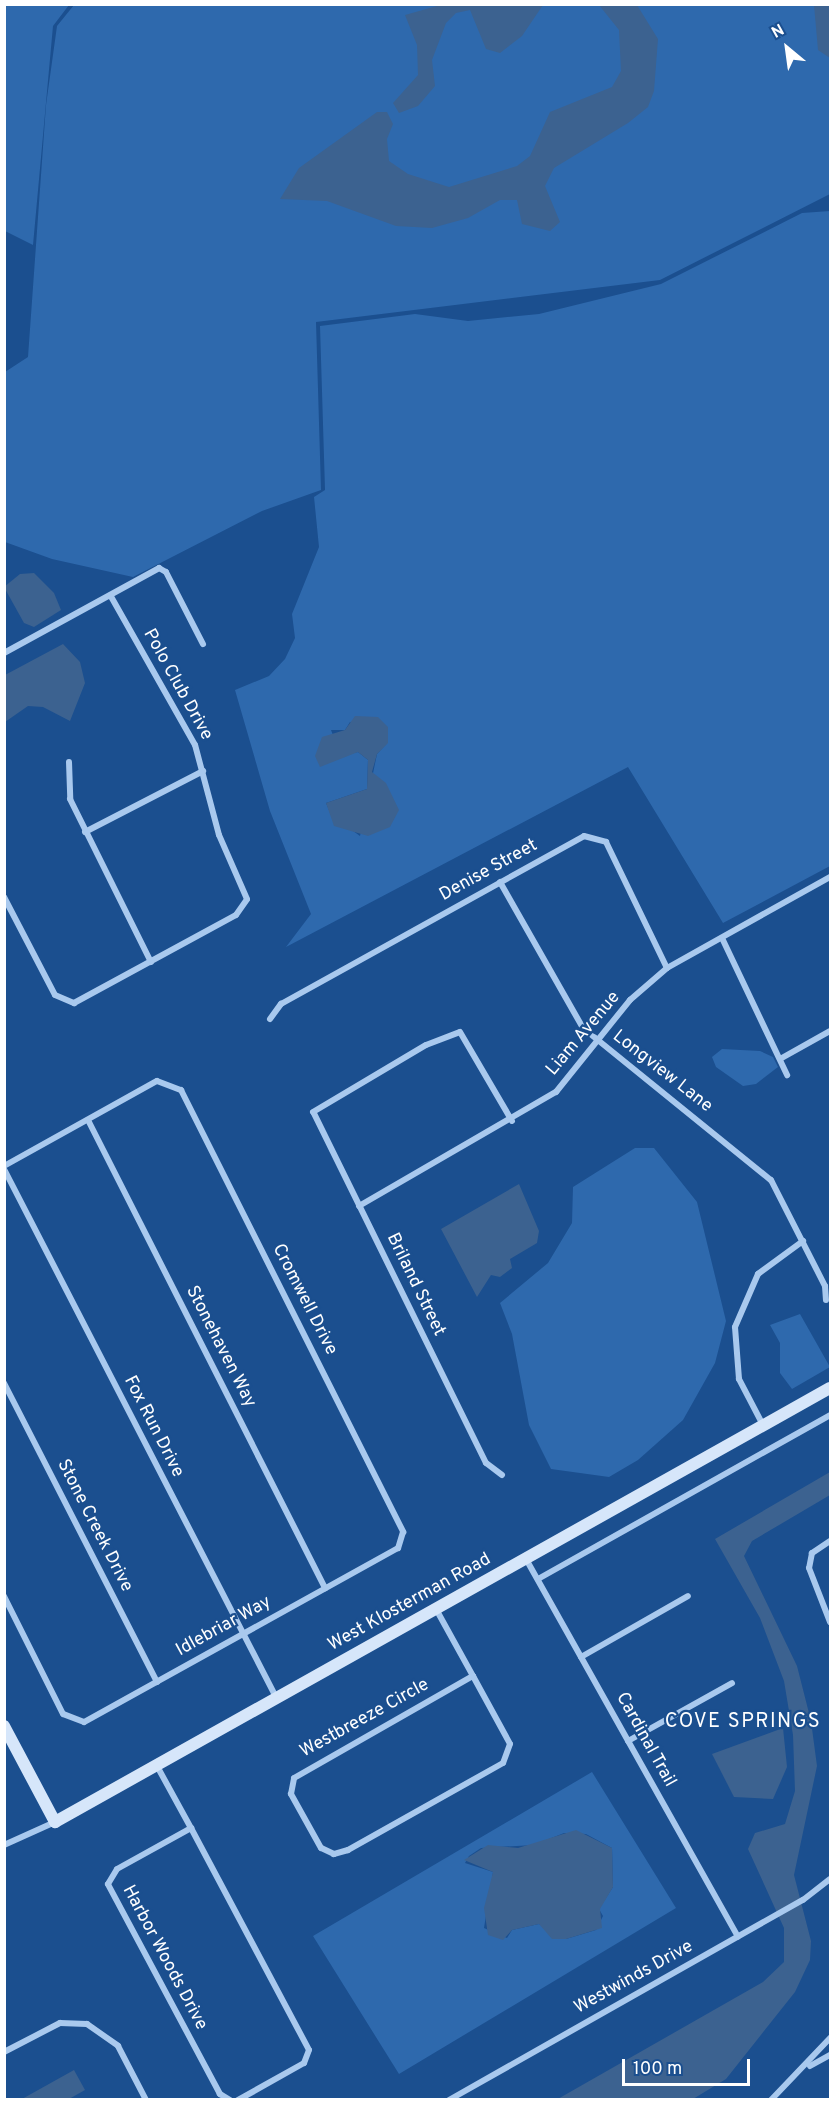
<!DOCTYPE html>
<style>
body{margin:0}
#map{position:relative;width:835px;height:2104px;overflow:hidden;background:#1b4f8f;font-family:Overpass,sans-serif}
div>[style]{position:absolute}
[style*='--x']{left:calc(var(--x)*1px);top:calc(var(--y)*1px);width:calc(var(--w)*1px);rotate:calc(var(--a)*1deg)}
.green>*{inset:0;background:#2e69ad}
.water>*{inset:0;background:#3c6290}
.street>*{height:6px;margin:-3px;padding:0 3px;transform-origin:3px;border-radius:3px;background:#a9c9ee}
.secondary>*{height:12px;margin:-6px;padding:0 6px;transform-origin:6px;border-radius:6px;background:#d6e6fa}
span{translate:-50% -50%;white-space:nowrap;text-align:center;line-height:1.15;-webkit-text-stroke:4.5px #1b4f8f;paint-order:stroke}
.street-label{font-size:18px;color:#fff}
.neighbourhood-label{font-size:20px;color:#fff;letter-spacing:1.5px}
.frame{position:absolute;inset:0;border:6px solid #fff;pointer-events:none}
.north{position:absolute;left:757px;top:18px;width:60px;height:60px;-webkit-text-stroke:4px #1b4f8f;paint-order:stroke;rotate:331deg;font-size:16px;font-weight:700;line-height:24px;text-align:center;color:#fff}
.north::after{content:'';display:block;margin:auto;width:21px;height:27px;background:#fff;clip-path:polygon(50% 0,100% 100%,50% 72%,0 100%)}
.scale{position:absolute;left:622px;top:2059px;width:128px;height:27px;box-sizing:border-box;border:3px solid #fff;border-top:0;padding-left:8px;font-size:18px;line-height:21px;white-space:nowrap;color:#fff;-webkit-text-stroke:4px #1b4f8f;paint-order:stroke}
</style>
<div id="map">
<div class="green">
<i style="clip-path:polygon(5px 4px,69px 5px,53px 26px,33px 245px,5px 231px)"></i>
<i style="clip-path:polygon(74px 5px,830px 5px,830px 194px,660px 280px,316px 322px,321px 490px,262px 511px,133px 577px,52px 559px,5px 542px,5px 372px,28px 357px,46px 105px,57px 26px)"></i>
<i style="clip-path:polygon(evenodd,830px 211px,830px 866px,723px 923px,628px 767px,286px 947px,311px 914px,270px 811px,235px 690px,269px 676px,285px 659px,295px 638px,292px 614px,319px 547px,314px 497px,325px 490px,320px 326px,415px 314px,468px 321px,539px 314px,661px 284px,802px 213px,830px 211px,350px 722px,388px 742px,377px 754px,360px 836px,331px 815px,326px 803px,367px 789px,368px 760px,358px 752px,341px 756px,331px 730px,345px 730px,350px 722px)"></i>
<i style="clip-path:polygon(722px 1049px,760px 1051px,773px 1057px,778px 1067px,756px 1084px,743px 1086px,716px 1067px,712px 1057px)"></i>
<i style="clip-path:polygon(635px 1148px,654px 1148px,697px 1202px,726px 1321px,715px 1363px,683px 1420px,638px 1460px,609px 1477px,551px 1469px,529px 1425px,512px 1334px,500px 1303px,548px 1263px,572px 1223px,573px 1187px)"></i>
<i style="clip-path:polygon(800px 1314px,830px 1367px,792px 1389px,780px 1373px,780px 1343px,770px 1325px)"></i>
<i style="clip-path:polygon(evenodd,592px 1772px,676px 1908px,399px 2074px,313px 1936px,592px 1772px,564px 1833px,586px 1834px,612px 1848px,613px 1887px,599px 1909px,603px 1916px,596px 1930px,566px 1939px,539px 1924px,512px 1930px,507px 1938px,484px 1928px,493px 1872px,465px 1863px,469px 1856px,481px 1848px,534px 1845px,564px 1833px)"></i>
</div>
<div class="water">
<i style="clip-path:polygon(444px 4px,543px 5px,522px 36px,500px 53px,486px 49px,470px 10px,456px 13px,446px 23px,432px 60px,435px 86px,418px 106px,399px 113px,393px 103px,418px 75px,417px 45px,405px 15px)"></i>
<i style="clip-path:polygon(599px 5px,637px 5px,658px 39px,654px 91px,648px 107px,628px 123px,554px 168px,545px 186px,560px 222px,550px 231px,522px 224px,517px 200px,500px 200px,468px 218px,432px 228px,396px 226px,327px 201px,280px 199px,299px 168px,377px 112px,387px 112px,393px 124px,387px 139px,389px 161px,408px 174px,449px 187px,517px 166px,530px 156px,550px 112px,612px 87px,621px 71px,619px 30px)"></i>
<i style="clip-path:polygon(814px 5px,830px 5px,830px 58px,818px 50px)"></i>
<i style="clip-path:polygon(34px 573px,54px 593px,61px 610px,34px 627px,24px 623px,4px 587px,20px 574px)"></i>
<i style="clip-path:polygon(63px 644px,80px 662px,85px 683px,70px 721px,43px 707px,28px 706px,5px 722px,5px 675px)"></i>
<i style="clip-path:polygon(355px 716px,378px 717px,388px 727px,388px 743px,377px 754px,372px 772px,386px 783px,399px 810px,390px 827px,368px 836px,334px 826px,326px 803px,367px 789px,368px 760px,358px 752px,320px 767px,315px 756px,322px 737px,345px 730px)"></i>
<i style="clip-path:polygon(519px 1184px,539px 1231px,537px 1243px,510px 1259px,512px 1268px,500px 1277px,491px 1275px,477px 1297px,441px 1229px)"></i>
<i style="clip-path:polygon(830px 1472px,830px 1495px,752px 1541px,744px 1556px,797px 1666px,811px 1721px,817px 1766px,794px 1875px,811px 1941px,810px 1960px,795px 1992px,726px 2079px,693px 2099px,556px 2100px,763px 1982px,784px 1962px,784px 1928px,748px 1849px,755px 1833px,785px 1824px,795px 1791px,793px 1735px,784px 1681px,760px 1618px,715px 1539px)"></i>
<i style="clip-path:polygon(783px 1728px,787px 1767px,773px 1799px,734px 1797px,712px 1754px)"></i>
<i style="clip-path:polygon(576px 1830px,612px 1848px,613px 1887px,600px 1909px,602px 1928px,566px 1939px,552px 1939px,539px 1924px,512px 1930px,503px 1940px,488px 1935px,484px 1908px,493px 1872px,464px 1860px,488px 1845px,518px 1848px)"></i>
<i style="clip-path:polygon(74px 2070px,85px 2090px,69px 2099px,22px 2099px)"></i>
</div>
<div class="street">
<i style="--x:4;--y:653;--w:177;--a:-28.7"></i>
<i style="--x:159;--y:568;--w:8;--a:30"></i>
<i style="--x:166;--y:572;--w:81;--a:62.8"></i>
<i style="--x:69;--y:762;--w:37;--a:88"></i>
<i style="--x:70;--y:799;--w:182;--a:63.6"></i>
<i style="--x:85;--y:832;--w:133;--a:-27.3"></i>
<i style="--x:500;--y:882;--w:168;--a:60.4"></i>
<i style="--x:583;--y:1028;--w:242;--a:39"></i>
<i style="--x:771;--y:1180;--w:119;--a:63"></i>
<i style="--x:825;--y:1286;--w:14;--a:86"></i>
<i style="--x:4;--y:897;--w:110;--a:62.5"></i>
<i style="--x:55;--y:995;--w:21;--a:23"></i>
<i style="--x:74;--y:1003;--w:184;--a:-28.5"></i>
<i style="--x:236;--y:915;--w:19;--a:-55"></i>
<i style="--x:247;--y:899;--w:70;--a:-113.6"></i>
<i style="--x:219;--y:835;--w:93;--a:-104.9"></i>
<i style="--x:195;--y:745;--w:172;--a:-119.5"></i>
<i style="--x:722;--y:938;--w:152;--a:64.6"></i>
<i style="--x:270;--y:1019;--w:19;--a:-54"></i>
<i style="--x:281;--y:1004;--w:346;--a:-29"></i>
<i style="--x:584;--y:836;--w:23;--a:15"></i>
<i style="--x:606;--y:842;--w:140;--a:64.2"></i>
<i style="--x:780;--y:1059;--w:57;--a:-29.2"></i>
<i style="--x:88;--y:1120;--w:525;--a:63.14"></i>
<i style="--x:4;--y:1166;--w:175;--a:-29.1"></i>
<i style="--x:157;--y:1081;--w:26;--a:21"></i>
<i style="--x:181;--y:1090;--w:495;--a:63.3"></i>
<i style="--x:403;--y:1532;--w:17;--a:107"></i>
<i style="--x:398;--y:1548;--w:359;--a:151"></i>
<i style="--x:84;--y:1722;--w:22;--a:-159"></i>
<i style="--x:63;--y:1714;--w:132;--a:-116.6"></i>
<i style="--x:4;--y:1169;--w:596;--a:62.75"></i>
<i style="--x:359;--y:1206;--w:228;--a:-30.1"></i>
<i style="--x:556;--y:1092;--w:118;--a:-51.2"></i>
<i style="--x:630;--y:1000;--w:49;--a:-40.9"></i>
<i style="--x:667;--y:968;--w:187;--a:-29.2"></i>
<i style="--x:4;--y:1383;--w:336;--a:62.9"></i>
<i style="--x:763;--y:1425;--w:52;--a:-117.6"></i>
<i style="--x:739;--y:1379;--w:52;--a:-94.4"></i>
<i style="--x:735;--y:1327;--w:58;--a:-66.5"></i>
<i style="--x:758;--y:1274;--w:56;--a:-36.3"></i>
<i style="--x:502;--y:1475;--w:20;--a:-143"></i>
<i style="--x:486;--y:1463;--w:391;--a:-116.2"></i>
<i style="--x:313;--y:1112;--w:131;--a:-30.7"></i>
<i style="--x:426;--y:1045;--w:36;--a:-21"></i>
<i style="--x:460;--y:1032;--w:103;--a:59.7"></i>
<i style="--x:830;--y:1541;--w:22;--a:146"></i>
<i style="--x:812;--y:1553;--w:15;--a:101"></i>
<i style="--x:809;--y:1568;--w:58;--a:68.7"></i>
<i style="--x:526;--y:1559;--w:433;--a:60.7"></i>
<i style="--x:538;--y:1579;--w:335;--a:-29.3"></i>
<i style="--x:436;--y:1609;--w:77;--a:61.1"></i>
<i style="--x:581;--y:1657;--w:123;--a:-29.7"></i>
<i style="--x:473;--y:1676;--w:77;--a:61.4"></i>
<i style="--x:510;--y:1744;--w:20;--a:110"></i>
<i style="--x:503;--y:1763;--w:178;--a:150.7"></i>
<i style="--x:348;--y:1850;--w:15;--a:164"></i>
<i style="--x:334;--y:1854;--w:14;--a:-155"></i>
<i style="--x:321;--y:1848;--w:62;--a:-119.1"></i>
<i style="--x:291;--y:1794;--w:16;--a:-79"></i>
<i style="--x:294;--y:1778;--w:206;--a:-29.7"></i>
<i style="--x:628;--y:1741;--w:119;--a:-29.1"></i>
<i style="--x:157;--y:1766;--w:71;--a:61.3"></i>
<i style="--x:4;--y:1845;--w:56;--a:-24.3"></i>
<i style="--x:4;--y:2052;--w:63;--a:-27.4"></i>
<i style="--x:60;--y:2023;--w:27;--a:2"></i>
<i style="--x:87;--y:2024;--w:38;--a:35"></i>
<i style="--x:118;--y:2046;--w:61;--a:62.6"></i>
<i style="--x:810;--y:2066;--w:23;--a:-29"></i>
<i style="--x:230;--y:2100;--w:12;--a:-149"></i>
<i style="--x:220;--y:2094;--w:238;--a:-118.1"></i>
<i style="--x:108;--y:1884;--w:17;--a:-59"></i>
<i style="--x:117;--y:1869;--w:85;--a:-29"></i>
<i style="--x:191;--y:1828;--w:251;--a:62"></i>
<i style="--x:309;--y:2050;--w:14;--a:111"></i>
<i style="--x:304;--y:2063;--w:76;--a:150.7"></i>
<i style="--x:449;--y:2100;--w:407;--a:-29.5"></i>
<i style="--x:803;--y:1900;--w:34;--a:-38"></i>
<i style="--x:771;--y:2100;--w:86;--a:-46.4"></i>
</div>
<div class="secondary">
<i style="--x:4;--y:1726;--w:109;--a:62"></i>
<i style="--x:55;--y:1822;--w:888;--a:-29.25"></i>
</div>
<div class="street-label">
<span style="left:177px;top:685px;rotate:61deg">Polo Club Drive</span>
<span style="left:489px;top:871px;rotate:-29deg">Denise Street</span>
<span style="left:584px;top:1034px;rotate:-50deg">Liam Avenue</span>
<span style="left:662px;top:1072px;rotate:38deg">Longview Lane</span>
<span style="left:415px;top:1285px;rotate:64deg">Briland Street</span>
<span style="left:304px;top:1300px;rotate:63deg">Cromwell Drive</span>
<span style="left:220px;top:1347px;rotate:63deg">Stonehaven Way</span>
<span style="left:153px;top:1427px;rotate:63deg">Fox Run Drive</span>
<span style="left:94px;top:1526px;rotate:63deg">Stone Creek Drive</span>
<span style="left:410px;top:1603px;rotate:-29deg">West Klosterman Road</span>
<span style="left:224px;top:1627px;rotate:-29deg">Idlebriar Way</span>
<span style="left:365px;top:1719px;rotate:-29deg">Westbreeze Circle</span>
<span style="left:645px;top:1740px;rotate:61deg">Cardinal Trail</span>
<span style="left:164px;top:1958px;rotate:62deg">Harbor Woods Drive</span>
<span style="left:634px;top:1978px;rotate:-29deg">Westwinds Drive</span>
</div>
<div class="neighbourhood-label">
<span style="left:743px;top:1722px">COVE SPRINGS</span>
</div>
<div class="frame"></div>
<div class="north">N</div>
<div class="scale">100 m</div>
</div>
